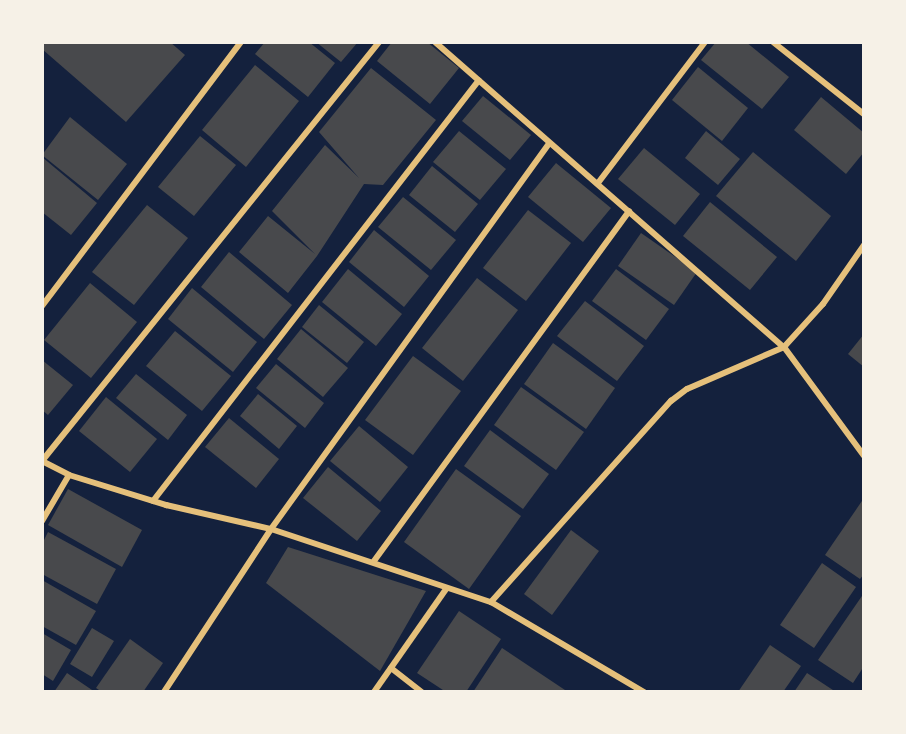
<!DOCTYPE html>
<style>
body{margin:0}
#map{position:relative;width:906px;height:734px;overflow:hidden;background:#14213d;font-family:Commissioner,sans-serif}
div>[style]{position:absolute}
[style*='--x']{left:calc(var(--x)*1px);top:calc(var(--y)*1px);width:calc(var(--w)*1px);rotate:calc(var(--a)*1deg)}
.building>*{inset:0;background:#48494c}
.minor>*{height:6px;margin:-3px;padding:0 3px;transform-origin:3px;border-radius:3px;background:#e5c07b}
span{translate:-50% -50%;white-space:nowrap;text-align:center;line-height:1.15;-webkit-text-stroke:4.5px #f6f1e7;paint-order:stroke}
.frame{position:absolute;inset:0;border:44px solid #f6f1e7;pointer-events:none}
</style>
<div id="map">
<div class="building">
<i style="clip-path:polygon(42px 42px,170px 42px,185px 55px,126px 122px,42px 49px)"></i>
<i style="clip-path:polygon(265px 42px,309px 42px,335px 63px,308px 97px,255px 54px)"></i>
<i style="clip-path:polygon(316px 42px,358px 42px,341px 62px)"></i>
<i style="clip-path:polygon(392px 42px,427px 42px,459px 68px,430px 104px,377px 61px)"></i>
<i style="clip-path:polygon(716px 42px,746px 42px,789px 77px,762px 109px,701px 60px)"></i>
<i style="clip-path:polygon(255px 65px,299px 101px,246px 167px,202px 130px)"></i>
<i style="clip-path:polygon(698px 67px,748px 108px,722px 141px,672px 100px)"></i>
<i style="clip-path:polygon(371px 68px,436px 120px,383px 185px,364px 184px,317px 256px,288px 293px,239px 252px,268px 216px,315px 254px,272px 211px,325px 145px,359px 178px,319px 132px)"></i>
<i style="clip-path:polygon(483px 96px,531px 135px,510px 160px,462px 121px)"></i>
<i style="clip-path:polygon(821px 97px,864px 133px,864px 152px,846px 174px,794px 130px)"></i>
<i style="clip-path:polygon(70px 117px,127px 164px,98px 200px,42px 155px)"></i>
<i style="clip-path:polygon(459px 131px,506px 169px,480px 200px,433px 162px)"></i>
<i style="clip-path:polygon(706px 131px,740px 159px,718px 185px,685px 158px)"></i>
<i style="clip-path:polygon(200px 136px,236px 165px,194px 216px,158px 187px)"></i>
<i style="clip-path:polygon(644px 148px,700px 194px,675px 225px,618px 179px)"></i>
<i style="clip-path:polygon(753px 152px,831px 216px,796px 261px,716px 196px)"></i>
<i style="clip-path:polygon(42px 157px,97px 203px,71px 235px,42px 212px)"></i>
<i style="clip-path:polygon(556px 163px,611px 208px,583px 242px,528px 197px)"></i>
<i style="clip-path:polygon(432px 166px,478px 204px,455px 232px,409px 195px)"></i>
<i style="clip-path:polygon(403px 197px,456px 240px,431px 270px,378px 227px)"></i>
<i style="clip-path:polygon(710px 202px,777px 257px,750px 290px,683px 236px)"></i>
<i style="clip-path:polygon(147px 205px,188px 238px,134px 305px,92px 272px)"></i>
<i style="clip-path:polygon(528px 210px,571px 243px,526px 301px,483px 268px)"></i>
<i style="clip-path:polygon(374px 230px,429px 276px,404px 307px,349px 262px)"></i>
<i style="clip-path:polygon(641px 233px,697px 272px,674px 305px,618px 266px)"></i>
<i style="clip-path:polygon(229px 252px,292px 305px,264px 339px,201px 287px)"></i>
<i style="clip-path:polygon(348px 269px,402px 314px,376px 346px,322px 302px)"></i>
<i style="clip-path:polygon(616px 269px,669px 309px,646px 340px,592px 301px)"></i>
<i style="clip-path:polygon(477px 278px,518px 310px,463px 381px,422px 348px)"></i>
<i style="clip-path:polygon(90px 283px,137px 322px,91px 378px,44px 340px)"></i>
<i style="clip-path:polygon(192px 288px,257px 342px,233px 372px,168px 319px)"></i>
<i style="clip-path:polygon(585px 301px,644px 346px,617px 381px,557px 336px)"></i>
<i style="clip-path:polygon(319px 305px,364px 342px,347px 363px,302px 327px)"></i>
<i style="clip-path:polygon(301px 329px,348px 368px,323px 397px,277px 359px)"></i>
<i style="clip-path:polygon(175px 331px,231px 376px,202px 411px,146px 366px)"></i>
<i style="clip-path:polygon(864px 334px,864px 367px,848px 354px)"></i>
<i style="clip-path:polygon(553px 343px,615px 388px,586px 429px,524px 384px)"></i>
<i style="clip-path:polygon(413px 356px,461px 391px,413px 455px,365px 420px)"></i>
<i style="clip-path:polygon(42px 360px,73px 385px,48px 415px,42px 410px)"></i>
<i style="clip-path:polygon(276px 364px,324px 403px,305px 428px,256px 388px)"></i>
<i style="clip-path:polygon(136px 374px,187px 415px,168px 440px,116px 398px)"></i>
<i style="clip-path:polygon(521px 387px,584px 432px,556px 470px,494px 425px)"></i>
<i style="clip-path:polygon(258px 394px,297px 426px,279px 449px,240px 416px)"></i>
<i style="clip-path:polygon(106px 397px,157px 439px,130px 472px,79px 431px)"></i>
<i style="clip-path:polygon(229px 418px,279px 459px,256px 488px,205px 447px)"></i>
<i style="clip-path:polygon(359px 426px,408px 467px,380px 502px,330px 461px)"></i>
<i style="clip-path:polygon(490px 430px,549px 474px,523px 509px,464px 466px)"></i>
<i style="clip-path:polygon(328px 467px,381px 511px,357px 541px,303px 498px)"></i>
<i style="clip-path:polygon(456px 469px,521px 516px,469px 589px,404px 542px)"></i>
<i style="clip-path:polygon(68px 489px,142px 530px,122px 567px,48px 525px)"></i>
<i style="clip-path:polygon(864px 498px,864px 574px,860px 579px,825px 555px)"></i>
<i style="clip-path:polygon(571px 530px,599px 551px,552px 615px,524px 594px)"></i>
<i style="clip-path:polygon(48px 532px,116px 569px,97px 604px,42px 574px,42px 544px)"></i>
<i style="clip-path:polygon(288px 547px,426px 591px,380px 671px,266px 583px)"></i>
<i style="clip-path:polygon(822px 563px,856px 587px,814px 648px,780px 625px)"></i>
<i style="clip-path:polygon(42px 580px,96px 611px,76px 645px,42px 626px)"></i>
<i style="clip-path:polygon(864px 593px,864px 666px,853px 683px,818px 660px)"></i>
<i style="clip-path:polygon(459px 611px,501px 639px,466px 692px,446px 692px,417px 673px)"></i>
<i style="clip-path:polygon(92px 628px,114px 641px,92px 677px,70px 664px)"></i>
<i style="clip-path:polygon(42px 633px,71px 650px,53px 681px,42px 674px)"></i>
<i style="clip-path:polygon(130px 639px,163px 663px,143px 692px,102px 692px,96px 688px)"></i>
<i style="clip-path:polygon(770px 645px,801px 666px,783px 692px,738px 692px)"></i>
<i style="clip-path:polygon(502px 648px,568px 692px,473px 692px)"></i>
<i style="clip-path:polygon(67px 673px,95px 692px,54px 692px)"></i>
<i style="clip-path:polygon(807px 673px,836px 692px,794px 692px)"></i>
</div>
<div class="minor">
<i style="--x:435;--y:42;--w:463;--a:41.2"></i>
<i style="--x:784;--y:347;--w:135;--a:53.7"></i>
<i style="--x:773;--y:42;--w:116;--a:38.4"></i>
<i style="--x:598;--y:183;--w:177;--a:-52.8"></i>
<i style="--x:42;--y:306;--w:331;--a:-53"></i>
<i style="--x:42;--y:461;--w:30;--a:27"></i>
<i style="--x:69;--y:475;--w:102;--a:17.2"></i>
<i style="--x:166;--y:505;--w:108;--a:12.9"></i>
<i style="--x:271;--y:529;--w:232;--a:18.4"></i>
<i style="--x:491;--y:602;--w:178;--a:30.5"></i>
<i style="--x:42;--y:461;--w:538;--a:-51.19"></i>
<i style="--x:153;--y:501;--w:532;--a:-52.25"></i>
<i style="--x:42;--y:521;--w:53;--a:-59.6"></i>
<i style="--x:374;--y:561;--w:433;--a:-53.9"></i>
<i style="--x:491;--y:602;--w:270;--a:-48.2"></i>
<i style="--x:671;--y:401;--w:20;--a:-37"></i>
<i style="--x:687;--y:389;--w:106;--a:-23.4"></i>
<i style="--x:784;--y:347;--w:58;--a:-47.8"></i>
<i style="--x:823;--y:304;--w:72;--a:-55.2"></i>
<i style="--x:391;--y:668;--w:39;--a:38"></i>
<i style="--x:164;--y:692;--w:195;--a:-56.7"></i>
<i style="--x:271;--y:529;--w:475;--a:-54.2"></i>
<i style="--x:374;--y:692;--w:126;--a:-55"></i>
</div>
<div class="frame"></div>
</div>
